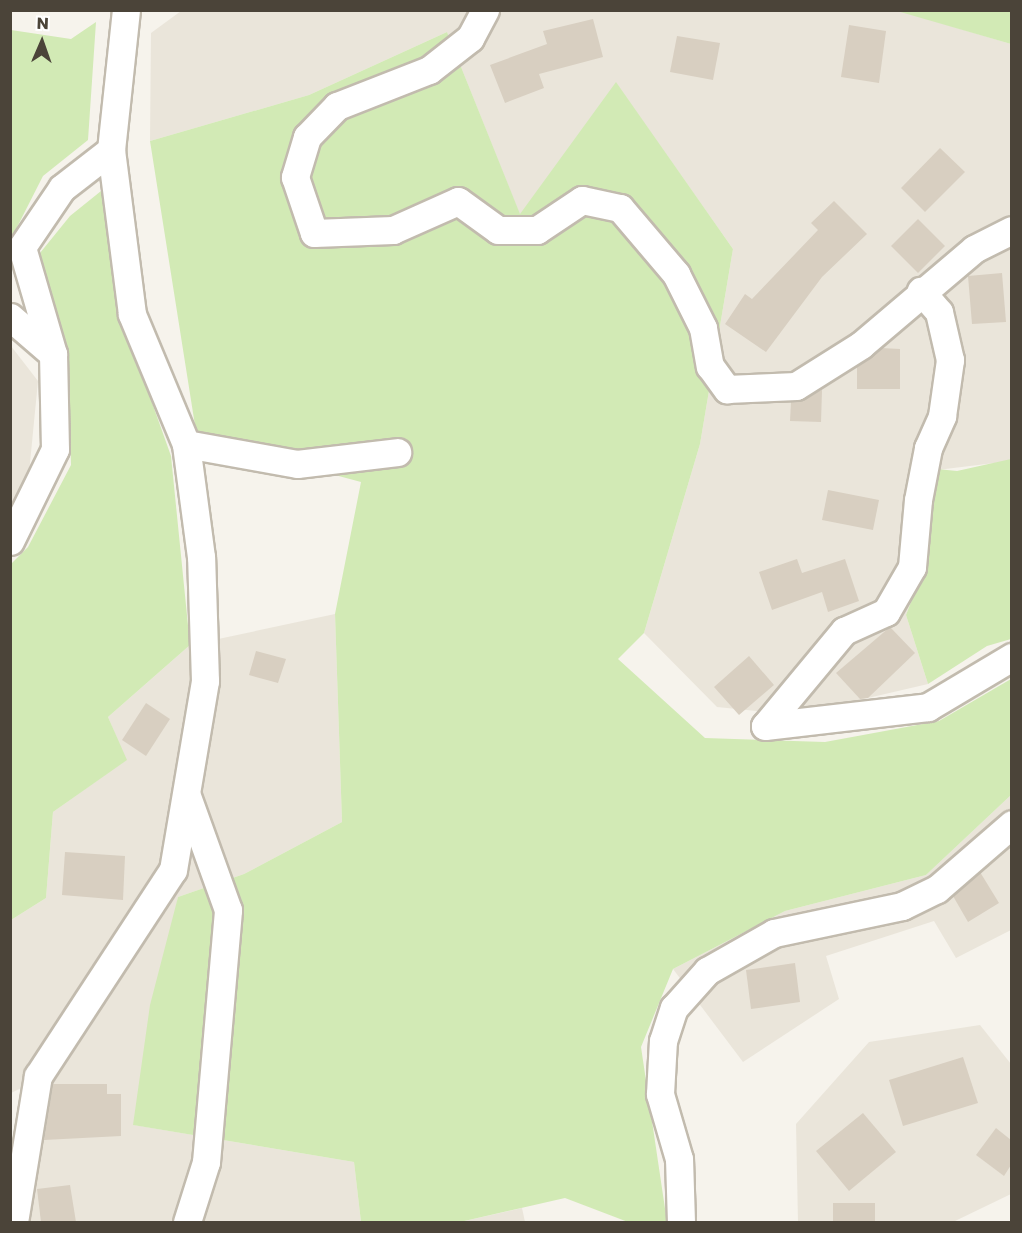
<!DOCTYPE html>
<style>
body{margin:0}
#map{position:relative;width:1022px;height:1233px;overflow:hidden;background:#f6f3ec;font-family:Poppins,sans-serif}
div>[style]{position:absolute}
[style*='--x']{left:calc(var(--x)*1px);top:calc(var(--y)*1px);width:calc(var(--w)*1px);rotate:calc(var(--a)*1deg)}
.residential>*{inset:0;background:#eae5da}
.green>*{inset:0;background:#d2eab5}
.building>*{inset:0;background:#d8cfc1}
.roads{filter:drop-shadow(2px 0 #c2bbae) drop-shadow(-2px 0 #c2bbae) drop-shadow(0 2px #c2bbae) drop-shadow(0 -2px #c2bbae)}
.minor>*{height:27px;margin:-13.5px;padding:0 13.5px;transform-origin:13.5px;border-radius:13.5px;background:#fff}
span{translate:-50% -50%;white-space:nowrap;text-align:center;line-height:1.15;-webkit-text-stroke:6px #fff;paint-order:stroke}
.frame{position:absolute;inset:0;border:12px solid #4b4439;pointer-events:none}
.north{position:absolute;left:12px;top:12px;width:60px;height:60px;-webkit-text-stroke:4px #fff;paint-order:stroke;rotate:2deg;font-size:16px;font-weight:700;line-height:24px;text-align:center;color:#4b4439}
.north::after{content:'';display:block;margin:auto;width:21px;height:27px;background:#4b4439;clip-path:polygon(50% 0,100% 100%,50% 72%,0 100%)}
</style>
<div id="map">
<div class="residential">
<i style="clip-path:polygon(897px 10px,1011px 44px,1011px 461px,937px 470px,927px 560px,906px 615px,928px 684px,795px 715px,717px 707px,644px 633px,700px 444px,733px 249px,616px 83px,520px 215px,447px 32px,309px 95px,150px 141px,151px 33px,181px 11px)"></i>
<i style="clip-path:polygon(11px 346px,38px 381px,29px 473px,11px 505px)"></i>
<i style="clip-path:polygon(335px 614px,342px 822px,244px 874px,178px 897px,134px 1125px,354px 1162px,361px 1222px,25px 1222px,44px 1077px,11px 1093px,11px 920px,46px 898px,53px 812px,126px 760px,108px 717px,190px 645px)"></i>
<i style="clip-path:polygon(1011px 795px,1011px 930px,956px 958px,934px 921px,826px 956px,839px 999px,743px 1062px,673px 969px,785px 911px,926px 875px)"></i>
<i style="clip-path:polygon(980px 1025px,1011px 1064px,1011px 1194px,953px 1222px,798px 1222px,796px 1124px,869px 1042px)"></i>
<i style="clip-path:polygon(522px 1208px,525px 1222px,460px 1222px)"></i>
</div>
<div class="green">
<i style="clip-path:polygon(897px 11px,1011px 11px,1011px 44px)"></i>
<i style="clip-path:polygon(96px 22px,88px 140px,43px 176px,11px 239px,11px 30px,71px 39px)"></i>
<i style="clip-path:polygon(447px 32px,520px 214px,616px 82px,733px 249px,700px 444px,644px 633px,618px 659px,705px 738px,825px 742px,939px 721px,1011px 679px,1011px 795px,926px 875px,785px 911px,673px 969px,641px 1047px,667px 1222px,628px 1222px,565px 1198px,460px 1222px,361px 1222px,354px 1162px,133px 1125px,150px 1005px,178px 897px,244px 874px,342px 822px,335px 614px,361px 482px,197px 438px,150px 141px,309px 95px)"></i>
<i style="clip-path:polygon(106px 187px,123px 321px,171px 456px,190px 645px,108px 717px,127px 760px,53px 812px,46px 898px,11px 920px,11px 564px,28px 547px,71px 465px,68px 355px,40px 253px,70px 216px)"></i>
<i style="clip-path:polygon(1011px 459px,1011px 639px,987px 646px,928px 684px,906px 615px,927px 560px,937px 469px,957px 471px)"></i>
</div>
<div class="building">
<i style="clip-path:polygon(593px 19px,603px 57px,539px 74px,544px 88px,505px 103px,490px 65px,547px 44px,543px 31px)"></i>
<i style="clip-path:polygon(849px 25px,886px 31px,879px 83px,841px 77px)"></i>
<i style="clip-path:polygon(677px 36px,720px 43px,713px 80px,670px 72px)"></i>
<i style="clip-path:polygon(940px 148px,965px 172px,925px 212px,901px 188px)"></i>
<i style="clip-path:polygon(834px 201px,867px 234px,822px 277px,766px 352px,725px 324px,745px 294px,752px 299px,818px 230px,811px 223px)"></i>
<i style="clip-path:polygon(918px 219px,945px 246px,918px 273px,891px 246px)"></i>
<i style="clip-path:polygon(1002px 273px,1006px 322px,972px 324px,968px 276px)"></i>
<i style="clip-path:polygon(881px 348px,900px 349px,900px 389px,857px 389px,857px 366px)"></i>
<i style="clip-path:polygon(822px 390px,821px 422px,790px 421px,791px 402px)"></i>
<i style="clip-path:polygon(828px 490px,879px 500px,873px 530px,822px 520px)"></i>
<i style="clip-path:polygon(797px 559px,802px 573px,845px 559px,859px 601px,828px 612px,822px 592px,772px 610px,759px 572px)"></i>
<i style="clip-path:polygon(890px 627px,915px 653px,868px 698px,860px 699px,836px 673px)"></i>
<i style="clip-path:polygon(256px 651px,286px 659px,278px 683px,249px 675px)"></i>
<i style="clip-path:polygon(749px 656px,774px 685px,739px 715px,714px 687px)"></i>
<i style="clip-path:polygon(146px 703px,170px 719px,146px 756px,122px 740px)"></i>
<i style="clip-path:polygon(65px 852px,125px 856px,123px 900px,62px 895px)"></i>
<i style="clip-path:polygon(980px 872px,999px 903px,968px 922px,953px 896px)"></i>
<i style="clip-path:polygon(795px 963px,800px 1002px,751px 1009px,746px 970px)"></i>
<i style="clip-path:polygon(963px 1057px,978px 1103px,903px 1126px,889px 1080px)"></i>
<i style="clip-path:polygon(53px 1084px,107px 1084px,107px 1094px,121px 1094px,121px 1136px,44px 1140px)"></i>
<i style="clip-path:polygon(863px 1113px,896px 1152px,849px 1191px,816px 1151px)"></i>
<i style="clip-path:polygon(996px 1128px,1011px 1140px,1011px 1165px,1004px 1176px,976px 1155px)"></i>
<i style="clip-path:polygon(70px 1185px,76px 1222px,41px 1222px,37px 1189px)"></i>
<i style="clip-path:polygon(833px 1203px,875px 1203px,875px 1222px,833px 1222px)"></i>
</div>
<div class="roads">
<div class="minor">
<i style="--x:485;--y:10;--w:32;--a:118"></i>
<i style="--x:470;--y:38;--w:52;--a:142"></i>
<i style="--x:429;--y:70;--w:99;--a:158.6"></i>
<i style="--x:337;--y:106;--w:43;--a:134.1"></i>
<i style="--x:307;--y:137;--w:42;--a:106.7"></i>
<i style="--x:295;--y:177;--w:59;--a:71.3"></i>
<i style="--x:314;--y:233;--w:79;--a:-2.2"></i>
<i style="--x:393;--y:230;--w:71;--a:-24"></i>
<i style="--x:458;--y:201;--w:49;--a:35.9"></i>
<i style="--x:498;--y:230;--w:39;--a:0"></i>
<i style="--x:537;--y:230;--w:54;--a:-33.7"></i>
<i style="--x:582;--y:200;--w:39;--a:12"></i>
<i style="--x:620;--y:208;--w:87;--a:49.7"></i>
<i style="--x:676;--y:274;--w:60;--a:63.4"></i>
<i style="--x:703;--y:328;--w:39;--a:80"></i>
<i style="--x:710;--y:366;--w:29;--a:54"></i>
<i style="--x:727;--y:389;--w:69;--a:-2.5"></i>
<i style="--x:796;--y:386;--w:77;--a:-32.2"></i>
<i style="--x:861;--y:345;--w:148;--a:-40.3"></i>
<i style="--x:974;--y:249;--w:42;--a:-26.6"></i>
<i style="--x:10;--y:317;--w:57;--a:40.7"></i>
<i style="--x:186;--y:444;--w:113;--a:10.2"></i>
<i style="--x:297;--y:464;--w:101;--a:-6.8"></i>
<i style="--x:10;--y:541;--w:102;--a:-63.9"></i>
<i style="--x:55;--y:449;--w:95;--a:-91.2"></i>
<i style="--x:53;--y:354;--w:111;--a:-106.2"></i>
<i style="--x:22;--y:247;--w:71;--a:-55.9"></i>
<i style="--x:62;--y:188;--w:62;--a:-37.8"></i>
<i style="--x:765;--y:726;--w:124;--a:-50.3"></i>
<i style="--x:844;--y:631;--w:46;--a:-24.3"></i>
<i style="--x:886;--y:612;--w:52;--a:-60"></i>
<i style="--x:912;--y:567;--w:67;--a:-84.9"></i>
<i style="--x:918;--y:500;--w:53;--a:-79.1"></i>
<i style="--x:928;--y:448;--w:35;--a:-66"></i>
<i style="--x:942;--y:416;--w:57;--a:-81.9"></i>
<i style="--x:950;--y:360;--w:49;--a:-102.9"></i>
<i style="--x:939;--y:312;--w:28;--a:-131"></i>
<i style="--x:765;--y:726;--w:164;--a:-6.6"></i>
<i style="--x:928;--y:707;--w:98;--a:-30.8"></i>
<i style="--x:14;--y:1222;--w:148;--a:-80.7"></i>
<i style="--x:38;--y:1076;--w:246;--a:-56.8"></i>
<i style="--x:173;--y:870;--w:192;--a:-80.4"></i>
<i style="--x:205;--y:681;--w:124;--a:-91.8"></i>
<i style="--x:201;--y:557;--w:114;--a:-97.6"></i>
<i style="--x:186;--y:444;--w:141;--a:-112.6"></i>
<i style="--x:132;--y:314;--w:165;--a:-97.3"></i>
<i style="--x:111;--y:150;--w:141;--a:-83.9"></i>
<i style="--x:187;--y:1222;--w:63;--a:-72.4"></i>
<i style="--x:206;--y:1162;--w:253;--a:-85"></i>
<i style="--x:228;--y:910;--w:121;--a:-109.8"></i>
<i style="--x:681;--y:1222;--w:63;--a:-91.8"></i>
<i style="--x:679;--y:1159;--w:68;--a:-106.3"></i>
<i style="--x:660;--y:1094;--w:53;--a:-86.8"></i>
<i style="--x:663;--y:1041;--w:35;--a:-72"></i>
<i style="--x:674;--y:1008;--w:50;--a:-48.3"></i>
<i style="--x:707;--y:971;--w:77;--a:-29.6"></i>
<i style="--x:774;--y:933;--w:131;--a:-11.9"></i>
<i style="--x:902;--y:906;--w:39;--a:-26"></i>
<i style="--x:937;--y:889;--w:99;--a:-40.9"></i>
</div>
</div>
<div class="frame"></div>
<div class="north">N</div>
</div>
